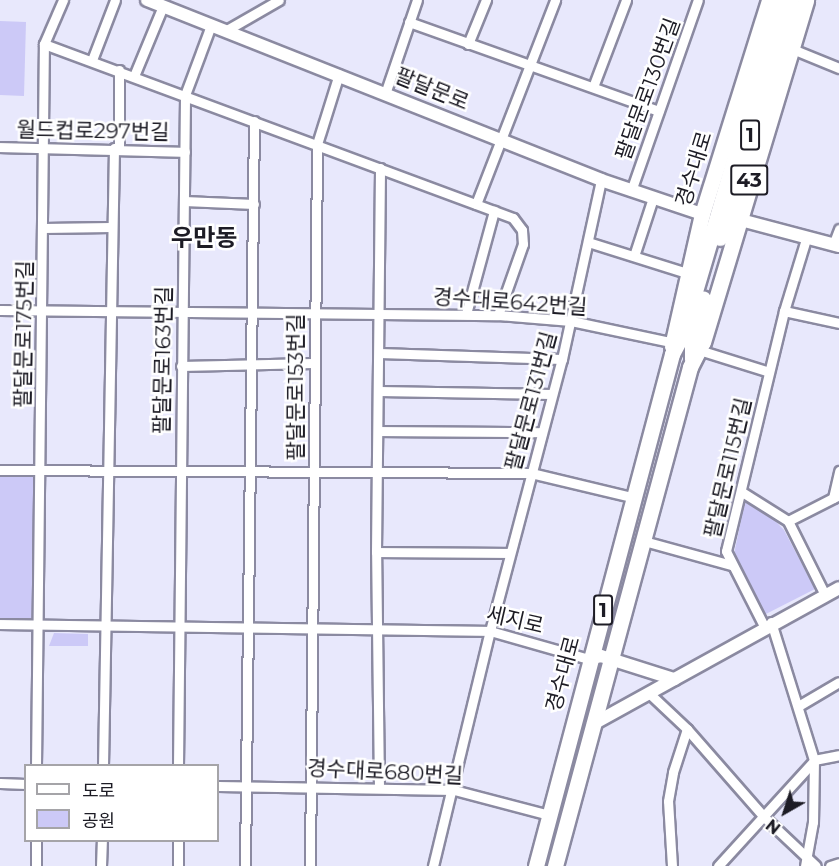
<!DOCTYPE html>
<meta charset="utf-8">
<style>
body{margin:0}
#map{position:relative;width:839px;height:866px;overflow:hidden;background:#e8e8fc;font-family:Montserrat,"Noto Sans KR",sans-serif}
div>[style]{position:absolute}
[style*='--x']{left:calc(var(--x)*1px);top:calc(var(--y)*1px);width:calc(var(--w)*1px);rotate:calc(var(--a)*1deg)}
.green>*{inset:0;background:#ccc9f7}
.roads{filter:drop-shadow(2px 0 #8b8aa1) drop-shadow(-2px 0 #8b8aa1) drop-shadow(0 2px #8b8aa1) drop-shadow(0 -2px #8b8aa1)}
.minor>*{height:9px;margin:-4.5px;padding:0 4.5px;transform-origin:4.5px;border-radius:4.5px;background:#fff}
.tertiary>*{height:12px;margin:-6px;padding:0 6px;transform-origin:6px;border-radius:6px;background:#fff}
.primary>*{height:15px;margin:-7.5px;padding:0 7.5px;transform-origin:7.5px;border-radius:7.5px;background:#fff}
span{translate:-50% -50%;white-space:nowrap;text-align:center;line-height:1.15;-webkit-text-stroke:5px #fff;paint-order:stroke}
.shield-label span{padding:2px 4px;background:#fff;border:2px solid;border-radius:4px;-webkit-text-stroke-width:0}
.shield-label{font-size:20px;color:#1d1c25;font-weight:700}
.street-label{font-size:21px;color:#1d1c25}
.quarter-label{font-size:24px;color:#1d1c25;font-weight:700}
.legend{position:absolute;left:24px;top:764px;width:195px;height:78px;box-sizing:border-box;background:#fff;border:2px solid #a5a4a8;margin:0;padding:8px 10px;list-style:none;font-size:18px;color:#1d1c25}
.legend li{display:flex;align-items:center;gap:12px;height:30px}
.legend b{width:30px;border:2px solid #a5a4a8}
.north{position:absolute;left:755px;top:782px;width:60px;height:60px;-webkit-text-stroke:4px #fff;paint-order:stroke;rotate:219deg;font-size:16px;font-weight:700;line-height:24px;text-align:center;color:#1d1c25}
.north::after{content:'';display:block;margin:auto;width:21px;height:27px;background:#1d1c25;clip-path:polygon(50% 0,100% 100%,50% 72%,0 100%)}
</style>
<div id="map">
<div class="green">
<i style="clip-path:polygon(0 21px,26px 22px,24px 96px,0 95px)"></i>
<i style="clip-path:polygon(0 475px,34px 475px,33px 618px,0 618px)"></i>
<i style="clip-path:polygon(745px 501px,762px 507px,784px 530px,815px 589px,762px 616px,734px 554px)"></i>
<i style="clip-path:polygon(54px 633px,88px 634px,88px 646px,49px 646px)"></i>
</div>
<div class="roads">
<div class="minor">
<i style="--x:409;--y:22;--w:265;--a:19.6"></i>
<i style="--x:225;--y:31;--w:62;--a:-29.9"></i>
<i style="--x:44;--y:44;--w:500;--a:20.35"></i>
<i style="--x:513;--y:218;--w:15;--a:53"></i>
<i style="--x:522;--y:230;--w:14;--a:86"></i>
<i style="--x:523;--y:244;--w:75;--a:109.4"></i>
<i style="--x:468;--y:44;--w:48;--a:-67.8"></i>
<i style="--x:790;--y:48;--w:53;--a:22.2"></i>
<i style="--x:92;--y:60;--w:64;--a:-69"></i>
<i style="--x:119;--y:70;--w:78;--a:90"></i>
<i style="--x:134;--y:76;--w:76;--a:-67.5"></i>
<i style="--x:593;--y:87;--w:93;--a:-69.2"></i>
<i style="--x:386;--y:91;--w:96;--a:-71.2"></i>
<i style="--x:0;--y:147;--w:185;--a:1.5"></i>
<i style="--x:631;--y:191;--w:202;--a:-70.7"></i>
<i style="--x:184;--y:201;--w:70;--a:2.5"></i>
<i style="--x:476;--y:204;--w:219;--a:-68.8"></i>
<i style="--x:43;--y:228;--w:68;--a:-0.8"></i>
<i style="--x:588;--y:242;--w:104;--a:17.4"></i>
<i style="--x:833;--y:245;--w:17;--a:-69"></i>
<i style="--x:634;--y:256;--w:61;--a:-71.9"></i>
<i style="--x:0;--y:310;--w:498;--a:0.6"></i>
<i style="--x:498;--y:315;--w:73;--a:4.7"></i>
<i style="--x:571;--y:321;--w:102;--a:11.9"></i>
<i style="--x:784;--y:311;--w:56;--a:12.3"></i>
<i style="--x:466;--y:314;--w:107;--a:-74.8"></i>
<i style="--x:699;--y:350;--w:73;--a:17.4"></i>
<i style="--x:379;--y:353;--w:183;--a:1.9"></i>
<i style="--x:181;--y:366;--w:132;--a:-1.3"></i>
<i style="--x:379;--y:391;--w:172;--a:1"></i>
<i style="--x:379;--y:431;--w:163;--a:0.4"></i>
<i style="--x:0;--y:470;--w:531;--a:0.32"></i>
<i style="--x:531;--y:473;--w:107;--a:13.5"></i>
<i style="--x:742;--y:492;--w:54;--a:32.2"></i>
<i style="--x:788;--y:521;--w:83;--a:63.4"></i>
<i style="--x:833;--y:498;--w:28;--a:-77"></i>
<i style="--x:788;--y:521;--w:57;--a:-27"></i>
<i style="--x:644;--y:541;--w:90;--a:15.4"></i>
<i style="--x:376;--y:552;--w:134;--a:0.4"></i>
<i style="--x:771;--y:622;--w:145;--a:72.7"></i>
<i style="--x:814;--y:760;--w:62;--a:90.9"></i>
<i style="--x:813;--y:822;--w:45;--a:100.3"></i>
<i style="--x:0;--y:624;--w:490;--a:0.8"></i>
<i style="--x:490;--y:631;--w:102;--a:15.9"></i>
<i style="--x:764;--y:626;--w:84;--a:-116.9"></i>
<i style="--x:726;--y:551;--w:247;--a:-76.4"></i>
<i style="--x:784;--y:311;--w:75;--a:-73"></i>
<i style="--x:651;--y:695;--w:50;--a:43.4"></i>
<i style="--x:687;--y:729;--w:117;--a:48.8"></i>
<i style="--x:764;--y:817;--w:71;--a:43.3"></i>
<i style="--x:800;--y:705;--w:45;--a:-30.5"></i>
<i style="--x:814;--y:760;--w:25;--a:-11"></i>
<i style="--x:36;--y:766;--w:722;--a:-89.37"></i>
<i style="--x:44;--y:44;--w:48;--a:-66.6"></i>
<i style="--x:103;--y:766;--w:618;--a:-88.98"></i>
<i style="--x:178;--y:766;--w:671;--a:-89.4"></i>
<i style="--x:185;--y:95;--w:75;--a:-69.6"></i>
<i style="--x:0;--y:783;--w:26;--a:2"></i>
<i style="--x:218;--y:786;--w:236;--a:1"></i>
<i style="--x:454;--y:790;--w:98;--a:14.7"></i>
<i style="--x:379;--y:788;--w:236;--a:-90.7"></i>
<i style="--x:376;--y:552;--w:384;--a:-89.4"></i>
<i style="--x:36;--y:840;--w:26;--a:90"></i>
<i style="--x:101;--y:866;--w:26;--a:-88"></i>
<i style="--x:178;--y:866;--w:26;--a:-90"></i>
<i style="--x:245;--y:866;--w:745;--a:-89.31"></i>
<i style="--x:310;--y:866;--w:722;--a:-89.44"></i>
<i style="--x:317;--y:144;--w:73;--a:-72.6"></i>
<i style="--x:433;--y:866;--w:242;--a:-76.4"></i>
<i style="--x:490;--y:631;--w:281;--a:-75.2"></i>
<i style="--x:562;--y:359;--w:183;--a:-77.7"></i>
<i style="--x:672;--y:866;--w:65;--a:-93.5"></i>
<i style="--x:668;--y:801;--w:29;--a:-80"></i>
<i style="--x:673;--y:772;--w:45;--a:-72"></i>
<i style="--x:718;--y:866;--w:142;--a:-47.6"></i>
<i style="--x:830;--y:866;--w:9;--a:-18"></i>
</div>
<div class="tertiary">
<i style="--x:147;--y:0;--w:488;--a:21.6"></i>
<i style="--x:601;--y:180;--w:107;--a:18.6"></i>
<i style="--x:737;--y:219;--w:106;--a:14.8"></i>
<i style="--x:588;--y:659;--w:13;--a:-13"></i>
<i style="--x:601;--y:656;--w:77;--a:17.5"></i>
<i style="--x:593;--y:724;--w:281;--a:-28.9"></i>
</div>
<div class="primary">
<i style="--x:720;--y:238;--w:249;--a:-73.2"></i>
<i style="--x:672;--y:346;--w:135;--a:-77.2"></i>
<i style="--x:702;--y:214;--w:224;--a:-72.6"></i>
<i style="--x:692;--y:359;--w:21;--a:-90"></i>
<i style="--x:692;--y:338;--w:41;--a:-74.2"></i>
<i style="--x:536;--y:866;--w:530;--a:-75.12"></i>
<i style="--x:672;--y:354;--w:21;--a:-62"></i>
<i style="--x:682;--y:335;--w:349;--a:-73.5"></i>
<i style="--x:555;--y:866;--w:517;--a:-74.86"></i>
<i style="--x:690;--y:367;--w:28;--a:-63"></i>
<i style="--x:703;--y:342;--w:357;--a:-73.2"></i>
</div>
</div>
<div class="shield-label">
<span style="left:750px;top:135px">1</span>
<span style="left:749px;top:180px">43</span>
<span style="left:603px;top:610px">1</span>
</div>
<div class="street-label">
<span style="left:432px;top:89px;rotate:22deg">팔달문로</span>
<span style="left:648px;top:89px;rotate:-70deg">팔달문로130번길</span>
<span style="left:93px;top:131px;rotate:1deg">월드컵로297번길</span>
<span style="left:694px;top:169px;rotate:-73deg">경수대로</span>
<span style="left:510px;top:302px;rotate:4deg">경수대로642번길</span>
<span style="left:24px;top:334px;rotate:-89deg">팔달문로175번길</span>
<span style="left:163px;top:360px;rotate:-89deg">팔달문로163번길</span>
<span style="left:296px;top:387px;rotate:-90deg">팔달문로153번길</span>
<span style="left:531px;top:401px;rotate:-75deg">팔달문로131번길</span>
<span style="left:728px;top:468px;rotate:-77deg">팔달문로115번길</span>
<span style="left:515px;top:620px;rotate:13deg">세지로</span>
<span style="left:563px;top:674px;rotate:-75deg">경수대로</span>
<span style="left:385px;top:772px;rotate:3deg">경수대로680번길</span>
</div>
<div class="quarter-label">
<span style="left:204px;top:238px">우만동</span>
</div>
<ul class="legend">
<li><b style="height:8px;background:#fff"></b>도로</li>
<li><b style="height:16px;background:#ccc9f7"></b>공원</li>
</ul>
<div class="north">N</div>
</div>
